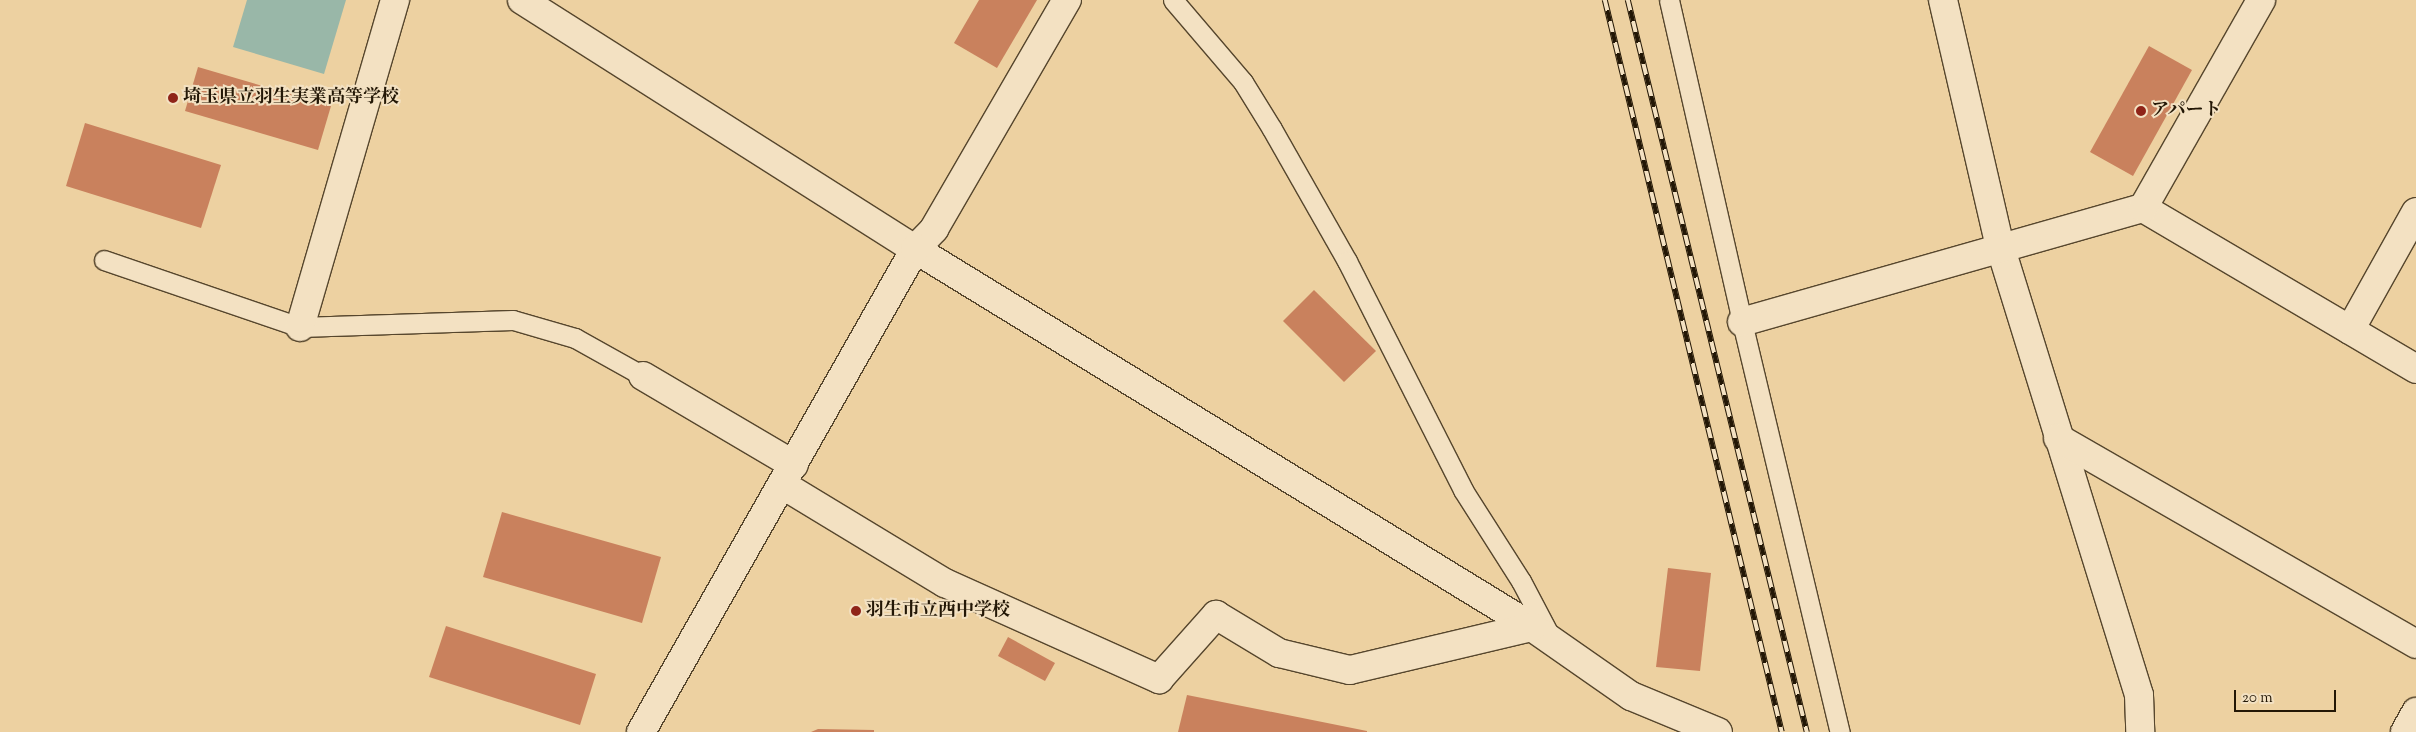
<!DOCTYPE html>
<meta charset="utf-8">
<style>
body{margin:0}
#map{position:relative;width:2416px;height:732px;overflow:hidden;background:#edd1a1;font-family:"Sorts Mill Goudy","Noto Serif JP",serif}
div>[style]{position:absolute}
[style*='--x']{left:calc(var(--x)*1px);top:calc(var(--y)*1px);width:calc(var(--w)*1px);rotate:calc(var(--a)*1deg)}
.water>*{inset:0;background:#99b7a8}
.building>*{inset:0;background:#c9815d}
.roads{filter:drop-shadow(1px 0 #56462d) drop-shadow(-1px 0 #56462d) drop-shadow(0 1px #56462d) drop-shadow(0 -1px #56462d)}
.service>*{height:19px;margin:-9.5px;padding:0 9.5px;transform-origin:9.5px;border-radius:9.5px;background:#f3e1c2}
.minor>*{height:28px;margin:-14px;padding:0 14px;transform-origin:14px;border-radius:14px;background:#f3e1c2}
.rail>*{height:5.5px;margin-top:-2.75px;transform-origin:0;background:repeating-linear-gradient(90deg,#f3e1c2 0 11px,#231706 0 22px);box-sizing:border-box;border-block:1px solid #231706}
.dots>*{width:14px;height:14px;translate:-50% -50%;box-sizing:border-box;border:2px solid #f3e1c2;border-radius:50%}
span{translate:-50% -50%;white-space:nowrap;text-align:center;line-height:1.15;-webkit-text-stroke:4px #f3e1c2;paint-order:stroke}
.poi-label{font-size:18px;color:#231706;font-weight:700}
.left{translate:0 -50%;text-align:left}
.scale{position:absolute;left:2234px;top:690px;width:102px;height:22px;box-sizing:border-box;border:2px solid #231706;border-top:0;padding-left:6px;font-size:15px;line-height:18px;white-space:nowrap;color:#231706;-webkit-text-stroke:4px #f3e1c2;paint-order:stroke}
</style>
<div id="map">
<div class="water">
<i style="clip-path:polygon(247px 0,346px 0,324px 74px,233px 47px)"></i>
</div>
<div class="building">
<i style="clip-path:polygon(979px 0,1037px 0,997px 68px,954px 43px)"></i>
<i style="clip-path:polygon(2149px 46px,2192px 70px,2133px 176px,2090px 152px)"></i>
<i style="clip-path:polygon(198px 67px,331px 106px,318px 150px,185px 111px)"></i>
<i style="clip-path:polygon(85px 123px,221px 165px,201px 228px,66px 186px)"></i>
<i style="clip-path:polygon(1314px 290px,1376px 351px,1344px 382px,1283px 321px)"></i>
<i style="clip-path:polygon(502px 512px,661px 557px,642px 623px,483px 577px)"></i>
<i style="clip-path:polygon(1668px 568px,1711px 573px,1700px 671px,1656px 667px)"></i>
<i style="clip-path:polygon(446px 626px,596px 674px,580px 725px,429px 677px)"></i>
<i style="clip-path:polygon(1008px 637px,1055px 663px,1045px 681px,998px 656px)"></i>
<i style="clip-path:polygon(1187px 695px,1367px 731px,1367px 732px,1178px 732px)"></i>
<i style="clip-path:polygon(818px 729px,874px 730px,874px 732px,811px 732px)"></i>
</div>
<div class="roads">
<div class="service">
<i style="--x:1173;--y:0;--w:108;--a:49.5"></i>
<i style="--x:1243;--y:82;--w:55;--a:58.3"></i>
<i style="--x:1272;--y:129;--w:152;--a:60.4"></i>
<i style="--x:1347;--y:261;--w:257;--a:63.1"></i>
<i style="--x:1463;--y:490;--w:108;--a:57.5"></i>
<i style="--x:1521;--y:581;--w:64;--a:62.2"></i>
<i style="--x:1669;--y:0;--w:330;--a:77.2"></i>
<i style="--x:1742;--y:322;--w:422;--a:76.6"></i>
<i style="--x:104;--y:260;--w:207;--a:18.9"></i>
<i style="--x:300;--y:327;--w:213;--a:-1.9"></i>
<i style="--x:513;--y:320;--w:65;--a:16.2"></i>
<i style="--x:575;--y:338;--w:78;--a:29.2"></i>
</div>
<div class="minor">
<i style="--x:522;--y:0;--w:465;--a:32.4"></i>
<i style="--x:915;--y:249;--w:724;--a:31.49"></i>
<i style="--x:1532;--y:627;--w:121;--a:34.9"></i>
<i style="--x:1631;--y:696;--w:94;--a:22.5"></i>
<i style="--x:1943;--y:0;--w:253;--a:77"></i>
<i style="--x:2000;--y:246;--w:470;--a:72.8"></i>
<i style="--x:2139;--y:695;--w:37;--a:88"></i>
<i style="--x:2143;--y:208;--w:317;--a:30.5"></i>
<i style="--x:1742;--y:322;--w:417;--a:-15.9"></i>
<i style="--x:2143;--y:208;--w:239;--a:-60.4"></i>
<i style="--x:300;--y:327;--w:341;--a:-73.8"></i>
<i style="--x:2350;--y:330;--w:135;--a:-60.8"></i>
<i style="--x:643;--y:376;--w:175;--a:30.5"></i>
<i style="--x:2058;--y:438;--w:413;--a:29.9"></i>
<i style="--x:783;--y:485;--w:189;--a:31.2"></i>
<i style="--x:945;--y:583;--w:235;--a:24.2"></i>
<i style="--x:1159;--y:679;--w:86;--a:-48.3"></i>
<i style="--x:1216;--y:615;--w:74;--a:31.1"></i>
<i style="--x:1279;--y:653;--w:73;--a:13.5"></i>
<i style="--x:1350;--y:670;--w:187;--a:-13.3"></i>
<i style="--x:641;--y:732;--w:555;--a:-60.43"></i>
<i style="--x:915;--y:249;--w:28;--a:-46"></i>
<i style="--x:934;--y:229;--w:265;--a:-59.9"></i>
<i style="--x:2405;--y:732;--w:23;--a:-61"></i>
</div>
</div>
<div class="rail">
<i style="--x:1605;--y:0;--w:753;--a:76.41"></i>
<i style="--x:1628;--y:0;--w:754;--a:76.26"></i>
</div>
<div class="dots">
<i style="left:173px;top:98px;background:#8f2418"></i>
<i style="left:2141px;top:111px;background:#8f2418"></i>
<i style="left:856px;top:611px;background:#8f2418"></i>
</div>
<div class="poi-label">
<span class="left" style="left:183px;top:98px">埼玉県立羽生実業高等学校</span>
<span class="left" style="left:2151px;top:111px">アパート</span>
<span class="left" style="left:866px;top:611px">羽生市立西中学校</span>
</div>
<div class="scale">20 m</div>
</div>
